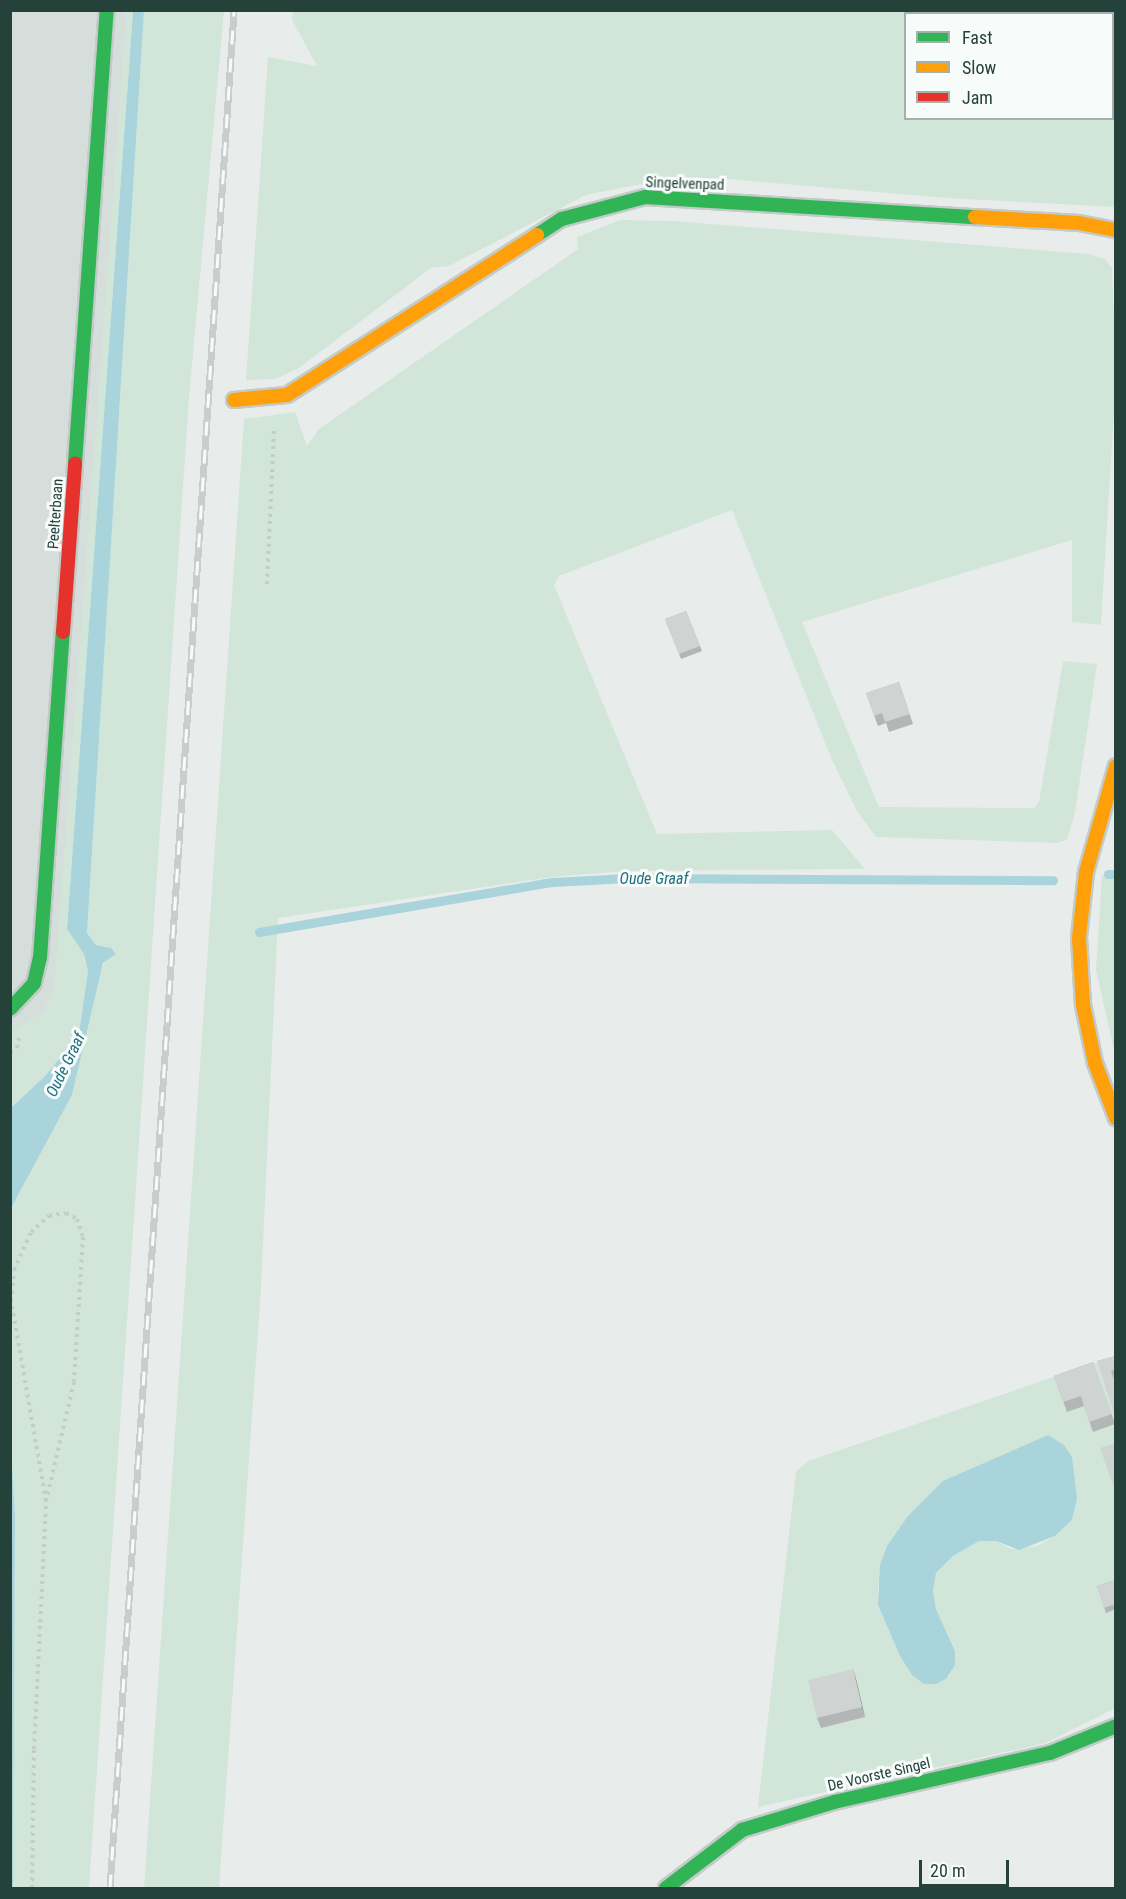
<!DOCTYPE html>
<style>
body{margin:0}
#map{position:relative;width:1126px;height:1899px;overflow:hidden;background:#e8edeb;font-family:"Roboto Condensed",sans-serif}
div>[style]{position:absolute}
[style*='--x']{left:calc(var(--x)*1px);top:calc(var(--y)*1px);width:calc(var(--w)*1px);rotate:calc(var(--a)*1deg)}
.built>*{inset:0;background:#d6dedb}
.green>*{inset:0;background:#d1e6d8}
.water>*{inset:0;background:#a9d4db}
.stream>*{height:9px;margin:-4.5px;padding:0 4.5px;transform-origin:4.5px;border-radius:4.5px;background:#a9d4db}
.path>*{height:4px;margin-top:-2px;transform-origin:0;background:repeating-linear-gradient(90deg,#c3ccca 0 3px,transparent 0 7.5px)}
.roads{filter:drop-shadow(2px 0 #c3cbc8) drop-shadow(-2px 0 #c3cbc8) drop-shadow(0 2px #c3cbc8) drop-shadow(0 -2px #c3cbc8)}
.fast>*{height:14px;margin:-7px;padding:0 7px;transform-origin:7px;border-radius:7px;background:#30b455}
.slow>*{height:14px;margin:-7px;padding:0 7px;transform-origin:7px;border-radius:7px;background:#ff9f0a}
.jam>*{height:14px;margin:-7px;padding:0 7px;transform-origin:7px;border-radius:7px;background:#e5322d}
.rail>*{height:7px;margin-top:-3.5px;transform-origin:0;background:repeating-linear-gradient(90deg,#f7fbf9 0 14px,#c9cdcc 0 28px);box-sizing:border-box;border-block:2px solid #c9cdcc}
.wall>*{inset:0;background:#b2b6b5}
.shaded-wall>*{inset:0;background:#919493}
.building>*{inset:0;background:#cfd4d2}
span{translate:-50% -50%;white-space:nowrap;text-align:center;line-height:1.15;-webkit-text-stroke:6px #f7fbf9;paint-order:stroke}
.street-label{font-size:15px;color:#24423a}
.water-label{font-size:16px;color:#1c6f80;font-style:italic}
.frame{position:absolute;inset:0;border:12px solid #24423a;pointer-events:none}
.legend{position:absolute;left:904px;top:12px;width:210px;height:108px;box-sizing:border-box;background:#f7fbf9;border:2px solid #a3b1ad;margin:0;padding:8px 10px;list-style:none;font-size:18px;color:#24423a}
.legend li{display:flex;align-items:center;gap:12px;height:30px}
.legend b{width:30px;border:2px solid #a3b1ad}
.scale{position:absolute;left:919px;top:1860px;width:90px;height:27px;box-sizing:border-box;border:3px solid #24423a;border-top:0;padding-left:8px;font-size:18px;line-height:21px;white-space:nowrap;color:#24423a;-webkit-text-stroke:4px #f7fbf9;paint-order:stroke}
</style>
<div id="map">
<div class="built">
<i style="clip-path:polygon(11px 11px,127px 11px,56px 994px,45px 1014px,11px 1033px)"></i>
</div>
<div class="green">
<i style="clip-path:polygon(127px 11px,133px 11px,67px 929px,84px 954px,88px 971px,79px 1034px,45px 1076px,11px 1108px,10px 1032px,42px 1013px,54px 992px)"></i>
<i style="clip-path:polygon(144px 11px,224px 11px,189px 398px,89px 1888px,13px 1888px,15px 1516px,10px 1431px,10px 1209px,72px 1095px,100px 973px,111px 948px,96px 945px,87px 933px)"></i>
<i style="clip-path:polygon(evenodd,293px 11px,1115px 11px,1115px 207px,946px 198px,716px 178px,667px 179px,586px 195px,449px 266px,431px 268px,299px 368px,276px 379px,246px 380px,268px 57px,317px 66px,292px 20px,293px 11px,906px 14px,1112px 14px,1112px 118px,906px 118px,906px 14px)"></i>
<i style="clip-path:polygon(620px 220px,674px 221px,1089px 254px,1105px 259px,1112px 268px,1116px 377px,1101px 625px,1072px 622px,1072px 540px,802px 622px,879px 807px,1034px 808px,1039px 802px,1063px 661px,1097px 664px,1075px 813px,1067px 839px,1058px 843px,876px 837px,857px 811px,832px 760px,732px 510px,559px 576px,554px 585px,657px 834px,832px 830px,865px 869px,625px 871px,551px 877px,278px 918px,261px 1288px,219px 1888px,144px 1888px,244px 419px,295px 412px,307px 446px,319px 429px,578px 249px,577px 237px)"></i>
<i style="clip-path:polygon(1102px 875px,1115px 875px,1115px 1055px,1096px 970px)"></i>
<i style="clip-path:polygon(evenodd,1115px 1356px,1115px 1708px,1046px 1743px,758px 1807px,796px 1472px,808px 1461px,1115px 1356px,1077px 1499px,1072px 1520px,1055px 1536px,1037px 1546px,1011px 1549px,996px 1541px,979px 1541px,953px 1556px,936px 1573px,933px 1591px,936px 1609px,955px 1651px,955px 1665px,948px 1678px,900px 1656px,878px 1605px,878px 1583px,1077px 1499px)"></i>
</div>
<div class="water">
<i style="clip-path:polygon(133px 11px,144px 11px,87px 933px,96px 945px,111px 948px,116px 954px,103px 963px,72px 1095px,11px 1208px,11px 1108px,45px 1076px,79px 1034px,88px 971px,84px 954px,67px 929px)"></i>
<i style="clip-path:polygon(10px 1431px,15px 1516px,13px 1888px,10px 1888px)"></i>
<i style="clip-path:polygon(1048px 1435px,1064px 1445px,1072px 1457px,1077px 1499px,1072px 1520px,1055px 1536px,1019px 1550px,996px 1541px,979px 1541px,953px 1556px,936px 1573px,933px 1591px,936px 1609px,955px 1651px,955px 1665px,947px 1678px,936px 1684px,924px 1684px,912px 1675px,900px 1656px,878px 1605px,880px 1565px,887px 1546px,908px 1516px,943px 1481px)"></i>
</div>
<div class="stream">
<i style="--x:1108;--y:874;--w:8;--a:0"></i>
<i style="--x:259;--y:932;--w:298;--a:-9.7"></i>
<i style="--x:553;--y:882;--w:75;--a:-3.1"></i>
<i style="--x:628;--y:878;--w:425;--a:0.3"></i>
</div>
<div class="path">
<i style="--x:267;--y:584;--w:156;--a:-87.4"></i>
<i style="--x:10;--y:1052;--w:8;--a:-30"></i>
<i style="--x:17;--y:1048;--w:10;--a:-79"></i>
<i style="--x:32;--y:1888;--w:139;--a:-89.2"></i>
<i style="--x:34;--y:1749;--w:248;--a:-87.2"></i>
<i style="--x:46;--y:1501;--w:203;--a:-99.9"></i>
<i style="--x:11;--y:1301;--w:31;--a:-84"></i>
<i style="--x:14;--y:1270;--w:42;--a:-65.9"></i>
<i style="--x:31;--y:1232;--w:24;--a:-42"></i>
<i style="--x:49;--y:1216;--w:17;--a:-10"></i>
<i style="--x:66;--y:1213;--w:13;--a:29"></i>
<i style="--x:77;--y:1219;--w:19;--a:72"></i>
<i style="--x:83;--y:1237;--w:145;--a:93.6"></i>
<i style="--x:74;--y:1382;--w:122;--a:103.2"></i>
</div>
<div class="roads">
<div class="fast">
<i style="--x:537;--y:235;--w:30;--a:-33"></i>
<i style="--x:562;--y:219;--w:86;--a:-14.8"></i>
<i style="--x:645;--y:197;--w:331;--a:3.5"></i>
<i style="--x:75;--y:463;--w:454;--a:-86"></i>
<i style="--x:10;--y:1009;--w:35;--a:-47"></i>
<i style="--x:34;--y:983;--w:26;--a:-77"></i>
<i style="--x:40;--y:958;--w:327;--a:-86"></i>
<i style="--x:666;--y:1888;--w:96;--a:-37.3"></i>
<i style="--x:742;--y:1830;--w:96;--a:-16.9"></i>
<i style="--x:834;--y:1802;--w:221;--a:-12.8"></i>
<i style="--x:1050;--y:1753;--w:71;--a:-22.2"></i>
</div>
<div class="slow">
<i style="--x:975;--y:217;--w:104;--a:3.3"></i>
<i style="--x:1079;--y:223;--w:38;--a:11"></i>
<i style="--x:234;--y:400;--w:53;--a:-5.4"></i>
<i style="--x:287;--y:395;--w:297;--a:-32.6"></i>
<i style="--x:1116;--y:766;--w:110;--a:105.8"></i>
<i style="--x:1086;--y:872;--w:66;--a:96.1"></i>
<i style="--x:1079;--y:938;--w:67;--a:86.6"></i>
<i style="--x:1083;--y:1005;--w:59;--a:78.3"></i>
<i style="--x:1095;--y:1063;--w:59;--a:69.1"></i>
</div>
<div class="jam">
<i style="--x:63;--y:632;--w:169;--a:-85.9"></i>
</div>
</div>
<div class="rail">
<i style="--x:110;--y:1888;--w:1882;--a:-86.22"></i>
</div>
<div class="wall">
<i style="clip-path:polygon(686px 611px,702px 651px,681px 659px,665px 619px)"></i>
<i style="clip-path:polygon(899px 682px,913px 724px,889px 732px,886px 723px,878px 726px,866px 693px)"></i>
<i style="clip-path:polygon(1116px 1356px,1116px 1381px,1114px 1381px,1097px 1361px)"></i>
<i style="clip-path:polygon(1093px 1362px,1115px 1424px,1093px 1432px,1084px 1406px,1067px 1412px,1054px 1376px)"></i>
<i style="clip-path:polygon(1116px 1580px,1116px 1609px,1106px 1613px,1097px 1586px)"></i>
<i style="clip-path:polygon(853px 1669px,856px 1679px,865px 1717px,821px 1728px,817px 1718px)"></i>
</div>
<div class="shaded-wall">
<i style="clip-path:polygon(853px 1669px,856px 1679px,865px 1717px,862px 1707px)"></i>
</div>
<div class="building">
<i style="clip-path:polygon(686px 611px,700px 646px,679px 654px,665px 619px)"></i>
<i style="clip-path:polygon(899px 682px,910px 714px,885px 722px,882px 713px,874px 716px,866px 693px)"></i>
<i style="clip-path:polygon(1116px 1356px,1116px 1369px,1111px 1371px,1116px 1385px,1116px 1411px,1114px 1413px,1097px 1361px)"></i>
<i style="clip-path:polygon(1093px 1362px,1112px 1414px,1089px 1422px,1081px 1396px,1063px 1402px,1054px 1376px)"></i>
<i style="clip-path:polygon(1116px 1443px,1116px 1493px,1100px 1448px)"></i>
<i style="clip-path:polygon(1116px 1580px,1116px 1604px,1104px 1608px,1097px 1586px)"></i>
<i style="clip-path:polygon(853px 1669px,862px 1707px,817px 1718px,808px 1680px)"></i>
</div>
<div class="street-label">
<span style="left:685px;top:184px;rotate:2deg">Singelvenpad</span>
<span style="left:56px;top:514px;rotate:-86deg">Peelterbaan</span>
<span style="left:879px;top:1775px;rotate:-13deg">De Voorste Singel</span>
</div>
<div class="water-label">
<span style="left:654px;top:879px">Oude Graaf</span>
<span style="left:66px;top:1065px;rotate:-64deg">Oude Graaf</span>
</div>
<div class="frame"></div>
<ul class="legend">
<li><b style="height:8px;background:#30b455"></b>Fast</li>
<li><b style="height:8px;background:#ff9f0a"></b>Slow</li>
<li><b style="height:8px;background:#e5322d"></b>Jam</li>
</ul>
<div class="scale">20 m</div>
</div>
